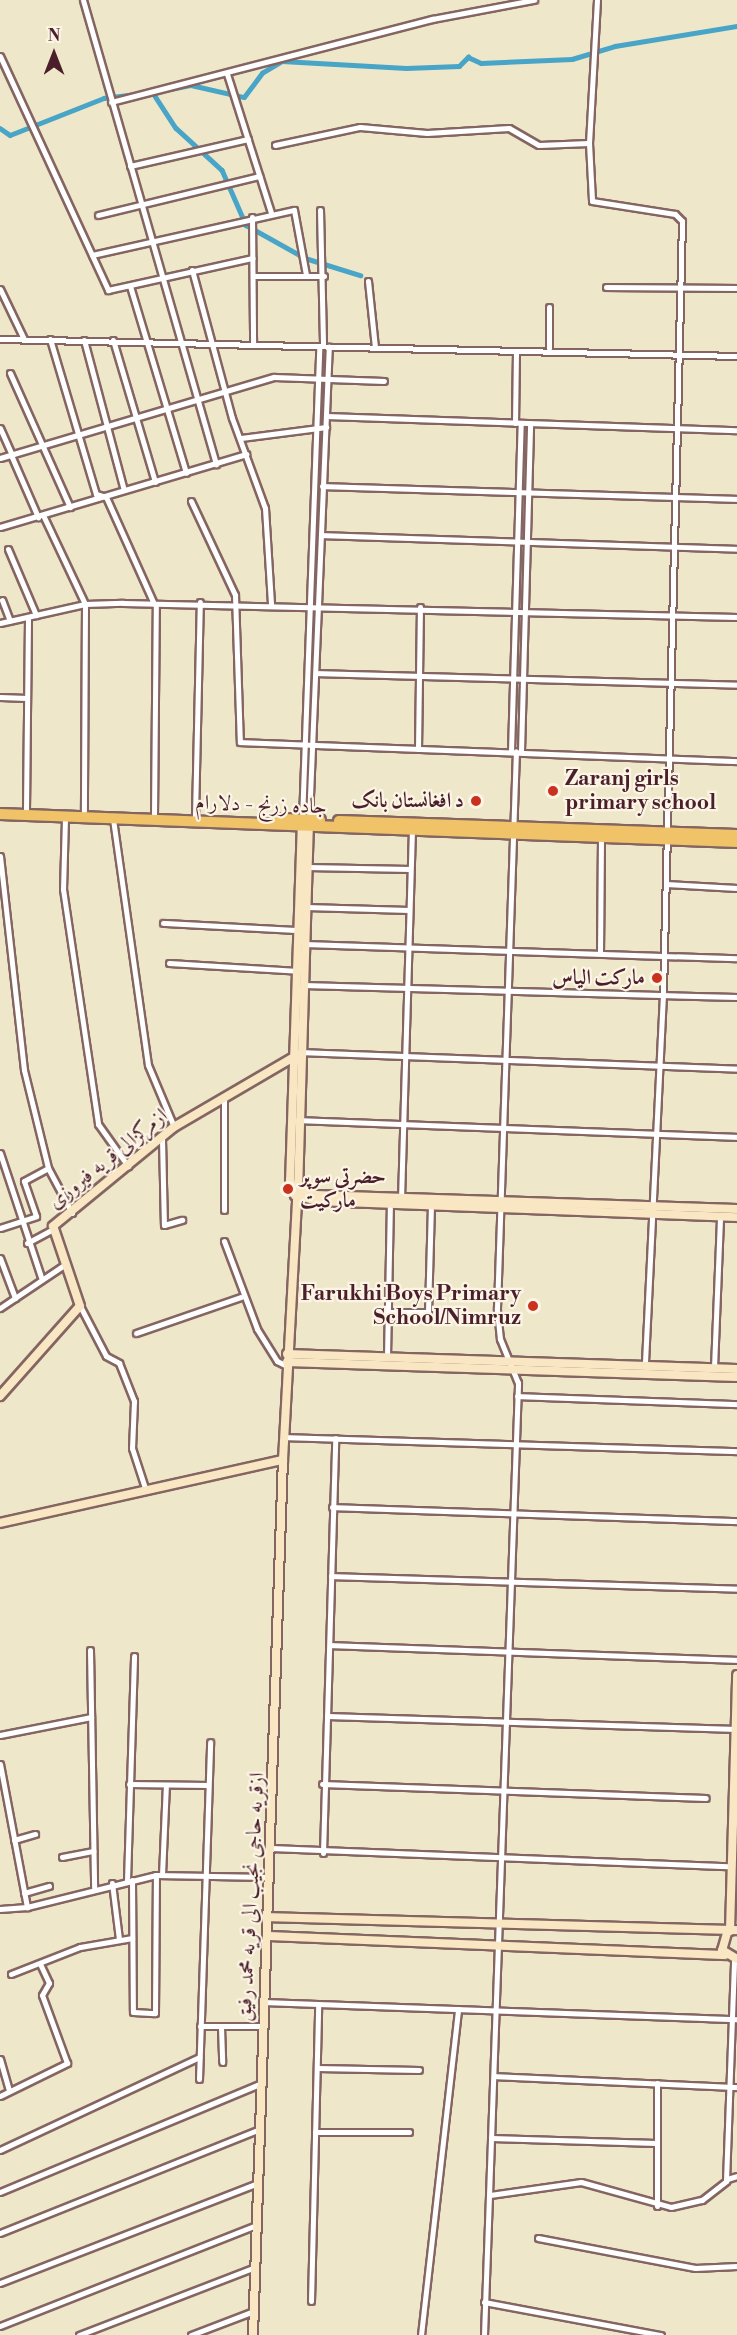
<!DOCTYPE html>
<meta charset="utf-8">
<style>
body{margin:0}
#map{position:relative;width:737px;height:2335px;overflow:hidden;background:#efe7c9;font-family:"Libre Bodoni",Amiri,serif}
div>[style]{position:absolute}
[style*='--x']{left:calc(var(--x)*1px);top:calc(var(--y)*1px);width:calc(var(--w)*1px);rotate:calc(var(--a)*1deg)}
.canal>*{height:4.5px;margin:-2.25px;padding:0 2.25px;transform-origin:2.25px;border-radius:2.25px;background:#48a5c7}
.roads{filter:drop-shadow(2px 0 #846562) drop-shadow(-2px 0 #846562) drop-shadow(0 2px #846562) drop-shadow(0 -2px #846562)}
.street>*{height:5px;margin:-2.5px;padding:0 2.5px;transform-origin:2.5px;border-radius:2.5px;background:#fff}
.secondary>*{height:8px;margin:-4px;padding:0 4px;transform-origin:4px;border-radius:4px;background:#f9e7c3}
.highway>*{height:10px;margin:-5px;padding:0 5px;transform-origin:5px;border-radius:5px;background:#f1c369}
.dots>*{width:16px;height:16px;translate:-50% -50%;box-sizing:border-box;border:3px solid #fcf5e5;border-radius:50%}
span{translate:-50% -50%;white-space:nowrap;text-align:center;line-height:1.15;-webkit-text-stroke:4.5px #fcf5e5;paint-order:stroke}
.poi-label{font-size:21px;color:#4a1f2b;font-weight:700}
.left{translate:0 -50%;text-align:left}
.right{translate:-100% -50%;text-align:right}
.street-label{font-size:21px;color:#4a1f2b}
.north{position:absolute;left:24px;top:24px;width:60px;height:60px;-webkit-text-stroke:4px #fcf5e5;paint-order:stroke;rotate:0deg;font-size:16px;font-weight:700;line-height:24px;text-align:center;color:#4a1f2b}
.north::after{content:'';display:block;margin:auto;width:21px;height:27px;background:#4a1f2b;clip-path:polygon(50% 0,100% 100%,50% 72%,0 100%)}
</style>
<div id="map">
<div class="canal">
<i style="--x:145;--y:94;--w:47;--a:-11.1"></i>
<i style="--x:191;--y:85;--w:54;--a:12.8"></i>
<i style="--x:244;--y:97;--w:30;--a:-53"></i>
<i style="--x:262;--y:73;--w:23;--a:-31"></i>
<i style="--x:282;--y:61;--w:124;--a:3.2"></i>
<i style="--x:406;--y:68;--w:53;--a:-2.2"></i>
<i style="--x:459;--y:66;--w:13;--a:-45"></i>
<i style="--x:468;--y:57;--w:14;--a:25"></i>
<i style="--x:481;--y:63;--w:91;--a:-2.5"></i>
<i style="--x:572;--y:59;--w:45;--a:-16.8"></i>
<i style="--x:615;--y:46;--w:124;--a:-9.3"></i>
<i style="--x:155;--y:96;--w:38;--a:57"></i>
<i style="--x:176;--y:128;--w:62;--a:42.4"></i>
<i style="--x:222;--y:170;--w:60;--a:66.4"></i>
<i style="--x:246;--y:225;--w:68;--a:29.2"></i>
<i style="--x:305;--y:258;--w:58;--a:17.2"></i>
<i style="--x:0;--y:128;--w:12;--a:35"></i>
<i style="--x:10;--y:135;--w:101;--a:-21.5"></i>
<i style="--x:104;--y:98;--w:32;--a:-7"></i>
</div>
<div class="roads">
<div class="street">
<i style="--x:83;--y:0;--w:483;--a:74"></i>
<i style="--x:597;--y:0;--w:143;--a:93.2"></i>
<i style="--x:589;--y:143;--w:58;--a:87"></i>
<i style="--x:592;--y:201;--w:84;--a:8.9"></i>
<i style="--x:675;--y:214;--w:10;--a:45"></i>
<i style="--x:682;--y:221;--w:773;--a:91.41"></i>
<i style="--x:663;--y:994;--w:372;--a:92.8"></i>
<i style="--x:0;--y:56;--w:258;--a:65.2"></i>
<i style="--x:108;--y:290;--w:148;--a:-12.5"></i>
<i style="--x:227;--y:74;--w:146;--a:72.4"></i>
<i style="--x:111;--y:102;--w:332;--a:-14.5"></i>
<i style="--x:432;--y:19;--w:104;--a:-10.6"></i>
<i style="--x:275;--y:145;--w:87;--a:-12"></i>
<i style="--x:360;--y:127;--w:67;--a:5.1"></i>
<i style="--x:427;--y:133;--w:82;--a:-3.5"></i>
<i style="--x:509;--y:128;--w:34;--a:30"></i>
<i style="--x:539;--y:145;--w:50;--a:-2.3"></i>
<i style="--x:130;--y:166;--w:121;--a:-12.9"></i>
<i style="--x:320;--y:210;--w:136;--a:88.7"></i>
<i style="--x:98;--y:215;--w:166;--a:-13.6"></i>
<i style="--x:252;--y:217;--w:127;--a:89.5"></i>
<i style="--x:92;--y:255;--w:207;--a:-12.6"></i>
<i style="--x:294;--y:210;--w:66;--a:79.5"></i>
<i style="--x:192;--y:270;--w:153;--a:74.9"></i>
<i style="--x:232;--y:418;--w:96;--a:69.9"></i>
<i style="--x:265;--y:508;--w:96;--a:86.4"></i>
<i style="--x:253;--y:276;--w:71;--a:0"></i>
<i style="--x:368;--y:281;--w:67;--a:84"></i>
<i style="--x:130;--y:286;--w:195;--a:73.3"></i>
<i style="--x:606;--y:287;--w:131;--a:0.4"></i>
<i style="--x:0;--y:289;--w:55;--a:64.4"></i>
<i style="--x:0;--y:339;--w:737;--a:1.32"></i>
<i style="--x:50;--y:339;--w:162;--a:73.5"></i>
<i style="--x:96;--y:494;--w:10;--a:17"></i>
<i style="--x:106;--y:497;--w:117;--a:65.8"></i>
<i style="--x:84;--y:340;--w:155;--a:75.1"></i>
<i style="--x:113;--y:340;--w:148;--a:73.5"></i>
<i style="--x:549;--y:348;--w:41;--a:-90"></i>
<i style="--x:10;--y:373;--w:147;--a:65.9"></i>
<i style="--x:326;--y:416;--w:411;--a:2"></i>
<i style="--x:515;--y:423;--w:72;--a:-89.2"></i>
<i style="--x:0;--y:428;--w:30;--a:66"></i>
<i style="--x:241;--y:438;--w:86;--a:-7.4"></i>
<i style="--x:11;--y:455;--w:68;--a:66.5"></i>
<i style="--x:0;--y:458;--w:286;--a:-16.5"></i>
<i style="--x:274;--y:377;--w:110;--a:2.1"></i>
<i style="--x:322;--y:486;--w:415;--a:1.8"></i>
<i style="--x:191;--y:501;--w:104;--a:64.9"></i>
<i style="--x:235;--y:595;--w:147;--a:88.1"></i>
<i style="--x:240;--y:742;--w:497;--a:2.2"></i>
<i style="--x:43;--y:515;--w:98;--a:64.7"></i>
<i style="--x:85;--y:604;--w:207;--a:90.3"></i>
<i style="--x:0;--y:527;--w:257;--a:-16.5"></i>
<i style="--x:321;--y:535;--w:416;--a:1.9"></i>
<i style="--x:8;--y:549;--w:72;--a:67"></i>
<i style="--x:2;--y:600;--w:22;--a:69"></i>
<i style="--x:0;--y:623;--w:87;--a:-12.6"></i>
<i style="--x:85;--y:604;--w:38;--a:-2"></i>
<i style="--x:123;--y:603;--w:614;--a:1.31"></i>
<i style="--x:316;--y:673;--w:421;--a:1.6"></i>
<i style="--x:0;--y:697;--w:27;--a:2"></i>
<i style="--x:418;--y:749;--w:142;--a:-89.2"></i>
<i style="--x:511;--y:751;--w:328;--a:-88.3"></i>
<i style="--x:521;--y:751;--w:327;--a:-88.4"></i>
<i style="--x:26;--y:810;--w:193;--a:-89.4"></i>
<i style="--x:154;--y:816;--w:212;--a:-89.5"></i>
<i style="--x:195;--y:816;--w:214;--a:-88.7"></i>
<i style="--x:65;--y:818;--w:71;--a:91.6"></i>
<i style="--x:63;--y:889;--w:238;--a:81.5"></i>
<i style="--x:98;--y:1124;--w:52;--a:54.5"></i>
<i style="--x:113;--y:819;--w:248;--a:81.9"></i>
<i style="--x:148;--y:1065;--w:67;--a:67.2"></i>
<i style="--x:302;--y:820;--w:474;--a:-87.9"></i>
<i style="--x:309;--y:820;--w:474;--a:-87.6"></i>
<i style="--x:0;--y:856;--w:215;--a:83.6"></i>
<i style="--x:24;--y:1070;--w:101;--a:76.2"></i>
<i style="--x:48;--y:1168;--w:51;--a:61.9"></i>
<i style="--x:307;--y:867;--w:103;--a:1.1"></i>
<i style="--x:666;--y:884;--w:71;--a:3.2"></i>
<i style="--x:306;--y:907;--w:103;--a:1.7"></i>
<i style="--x:163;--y:923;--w:135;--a:3"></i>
<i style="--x:304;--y:944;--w:433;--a:1.9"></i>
<i style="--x:600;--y:953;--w:115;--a:-89.5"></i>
<i style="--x:169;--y:963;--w:129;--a:3.5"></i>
<i style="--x:303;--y:985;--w:434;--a:1.6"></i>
<i style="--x:301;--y:1052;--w:436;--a:2.2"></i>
<i style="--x:224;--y:1098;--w:112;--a:90"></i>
<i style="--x:298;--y:1120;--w:439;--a:2.2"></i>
<i style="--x:162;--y:1139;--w:86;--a:88.7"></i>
<i style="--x:164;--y:1225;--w:19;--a:-16"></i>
<i style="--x:0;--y:1153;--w:131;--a:71.7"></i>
<i style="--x:401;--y:1199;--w:369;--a:-88.3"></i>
<i style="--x:0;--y:1228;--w:38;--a:-18"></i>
<i style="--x:36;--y:1216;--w:37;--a:-109"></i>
<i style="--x:24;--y:1181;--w:27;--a:-28"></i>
<i style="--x:224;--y:1241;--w:94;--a:69.4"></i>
<i style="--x:257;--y:1329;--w:38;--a:58"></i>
<i style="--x:277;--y:1361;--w:11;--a:27"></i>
<i style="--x:27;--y:1243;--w:27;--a:-28"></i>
<i style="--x:0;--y:1258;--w:43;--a:69.4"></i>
<i style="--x:80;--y:1306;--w:56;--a:62.5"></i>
<i style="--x:106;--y:1356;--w:15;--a:28"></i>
<i style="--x:119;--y:1363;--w:41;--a:68.5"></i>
<i style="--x:134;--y:1401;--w:47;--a:92.4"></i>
<i style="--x:132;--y:1448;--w:45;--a:72"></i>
<i style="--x:0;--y:1308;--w:77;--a:-33.9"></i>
<i style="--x:388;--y:1312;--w:40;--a:0"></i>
<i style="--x:428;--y:1312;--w:107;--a:-88.4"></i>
<i style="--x:136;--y:1333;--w:111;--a:-18.9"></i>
<i style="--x:387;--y:1357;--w:154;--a:-88.9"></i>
<i style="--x:714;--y:1368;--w:152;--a:-87.7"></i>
<i style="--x:517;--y:1396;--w:220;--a:2.1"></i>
<i style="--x:284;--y:1437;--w:453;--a:1.8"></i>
<i style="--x:332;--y:1507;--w:405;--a:2"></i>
<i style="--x:331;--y:1576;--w:406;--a:1.8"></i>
<i style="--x:330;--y:1645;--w:407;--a:2.1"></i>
<i style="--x:90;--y:1650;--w:237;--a:89"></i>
<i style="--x:327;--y:1716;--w:410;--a:1.8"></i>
<i style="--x:0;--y:1735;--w:93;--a:-11.2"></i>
<i style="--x:0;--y:1764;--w:146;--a:79.3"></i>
<i style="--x:129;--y:1784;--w:79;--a:0.7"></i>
<i style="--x:322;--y:1784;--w:384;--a:2.1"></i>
<i style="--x:14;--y:1840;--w:22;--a:-16"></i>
<i style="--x:271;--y:1848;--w:457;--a:2.3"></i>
<i style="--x:323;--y:1853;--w:415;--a:-88.3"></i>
<i style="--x:62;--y:1857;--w:32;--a:-11"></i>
<i style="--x:162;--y:1875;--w:90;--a:-87.5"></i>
<i style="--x:132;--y:1880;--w:132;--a:89.6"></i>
<i style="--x:133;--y:2012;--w:22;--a:3"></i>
<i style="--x:155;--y:2013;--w:138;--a:-89.6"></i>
<i style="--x:127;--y:1881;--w:225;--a:-88.2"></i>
<i style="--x:112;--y:1883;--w:56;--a:82.9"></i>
<i style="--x:24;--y:1893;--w:26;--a:-16"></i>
<i style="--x:0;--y:1909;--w:27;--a:-4"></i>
<i style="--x:27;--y:1907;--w:133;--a:-13.9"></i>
<i style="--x:156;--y:1875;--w:112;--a:1"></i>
<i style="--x:11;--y:1974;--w:74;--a:-21.4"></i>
<i style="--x:80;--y:1947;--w:53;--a:-9.8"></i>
<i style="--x:263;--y:2002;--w:474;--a:2.1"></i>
<i style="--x:200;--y:2026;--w:63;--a:0"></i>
<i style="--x:221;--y:2027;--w:35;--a:88"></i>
<i style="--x:0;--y:2059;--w:33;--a:74"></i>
<i style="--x:317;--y:2068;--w:102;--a:1.1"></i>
<i style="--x:494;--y:2076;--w:243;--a:2.6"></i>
<i style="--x:199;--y:2079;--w:337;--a:-88.1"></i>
<i style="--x:0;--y:2096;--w:75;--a:-26.2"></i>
<i style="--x:67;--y:2063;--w:72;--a:-110.2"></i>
<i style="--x:42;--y:1995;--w:14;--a:-60"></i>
<i style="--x:49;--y:1983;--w:21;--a:-115"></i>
<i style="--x:315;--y:2132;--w:94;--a:0"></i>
<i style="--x:491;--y:2138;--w:165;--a:1.7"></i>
<i style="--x:0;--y:2150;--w:220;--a:-25"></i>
<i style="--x:727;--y:2179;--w:10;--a:-17"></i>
<i style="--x:0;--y:2192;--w:284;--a:-22.6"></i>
<i style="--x:490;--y:2195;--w:92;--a:-8.1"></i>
<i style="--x:581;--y:2182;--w:93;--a:15.5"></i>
<i style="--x:671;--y:2207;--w:32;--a:-13"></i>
<i style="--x:702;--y:2200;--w:31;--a:-38"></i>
<i style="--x:726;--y:2181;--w:222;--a:-87.9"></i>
<i style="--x:657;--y:2206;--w:123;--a:-90"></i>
<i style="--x:0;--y:2233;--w:280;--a:-21.8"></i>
<i style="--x:538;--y:2238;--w:160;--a:10.8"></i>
<i style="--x:695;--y:2268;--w:42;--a:-2.7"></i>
<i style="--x:0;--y:2283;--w:277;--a:-21.2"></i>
<i style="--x:311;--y:2301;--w:296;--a:-88.6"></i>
<i style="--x:484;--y:2302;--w:180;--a:10.6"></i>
<i style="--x:0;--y:2326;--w:275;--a:-21.5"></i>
<i style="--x:79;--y:2335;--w:189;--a:-21.1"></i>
<i style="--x:191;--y:2335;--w:67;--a:-20.9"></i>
<i style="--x:421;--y:2335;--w:328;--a:-83.5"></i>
<i style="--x:484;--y:2335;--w:953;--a:-87.95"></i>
<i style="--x:518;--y:1383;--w:48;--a:-112.2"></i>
<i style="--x:500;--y:1339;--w:31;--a:-96"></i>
<i style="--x:497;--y:1308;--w:557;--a:-88.05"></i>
</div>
<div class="secondary">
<i style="--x:302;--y:821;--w:359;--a:91.9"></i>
<i style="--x:290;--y:1180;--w:16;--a:72"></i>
<i style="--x:295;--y:1195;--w:23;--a:15"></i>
<i style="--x:317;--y:1201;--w:420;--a:2.2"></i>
<i style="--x:309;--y:821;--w:366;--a:91.7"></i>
<i style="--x:298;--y:1187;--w:20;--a:24"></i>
<i style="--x:316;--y:1195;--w:421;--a:1.9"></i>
<i style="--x:287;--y:1354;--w:450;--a:1.9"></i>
<i style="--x:287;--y:1362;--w:450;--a:1.9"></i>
<i style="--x:0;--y:1396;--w:120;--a:-48.4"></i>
<i style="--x:80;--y:1306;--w:84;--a:-108.6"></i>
<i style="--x:53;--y:1226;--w:156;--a:-39.3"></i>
<i style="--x:174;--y:1127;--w:143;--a:-30.3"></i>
<i style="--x:0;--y:1523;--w:290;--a:-12.6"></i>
<i style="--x:268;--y:1917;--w:469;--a:1.6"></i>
<i style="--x:730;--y:1931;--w:256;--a:-88.4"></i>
<i style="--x:727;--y:1933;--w:18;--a:106"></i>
<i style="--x:722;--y:1950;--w:17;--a:31"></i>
<i style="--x:267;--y:1936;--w:458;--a:2.4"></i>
<i style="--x:253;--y:2335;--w:876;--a:-88.04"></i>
<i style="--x:283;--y:1460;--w:273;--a:-86.9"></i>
</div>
<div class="highway">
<i style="--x:0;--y:814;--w:738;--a:2.18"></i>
<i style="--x:279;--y:819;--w:41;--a:1.4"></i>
<i style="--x:339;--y:821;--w:398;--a:2"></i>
</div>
</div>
<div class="dots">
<i style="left:553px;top:791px;background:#c8321e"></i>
<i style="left:476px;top:801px;background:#c8321e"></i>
<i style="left:657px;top:978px;background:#c8321e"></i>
<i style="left:288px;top:1189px;background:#c8321e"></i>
<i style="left:533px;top:1306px;background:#c8321e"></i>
</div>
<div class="poi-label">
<span class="left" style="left:565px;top:791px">Zaranj girls<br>primary school</span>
<span class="right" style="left:464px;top:801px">د افغانستان بانک</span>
<span class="right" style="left:645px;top:978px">مارکت الیاس</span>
<span class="left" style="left:300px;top:1189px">حضرتی سوپر<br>مارکیت</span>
<span class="right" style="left:521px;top:1306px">Farukhi Boys Primary<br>School/Nimruz</span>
</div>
<div class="street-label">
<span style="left:261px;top:805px;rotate:2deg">جاده زرنج - دلارام</span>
<span style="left:108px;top:1159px;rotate:-39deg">ازمرکزالی قریه فیروزی</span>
<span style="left:251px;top:1897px;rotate:-87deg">ازقریه حاجی نجیب الی قریه محمد رفیق</span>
</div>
<div class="north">N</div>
</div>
